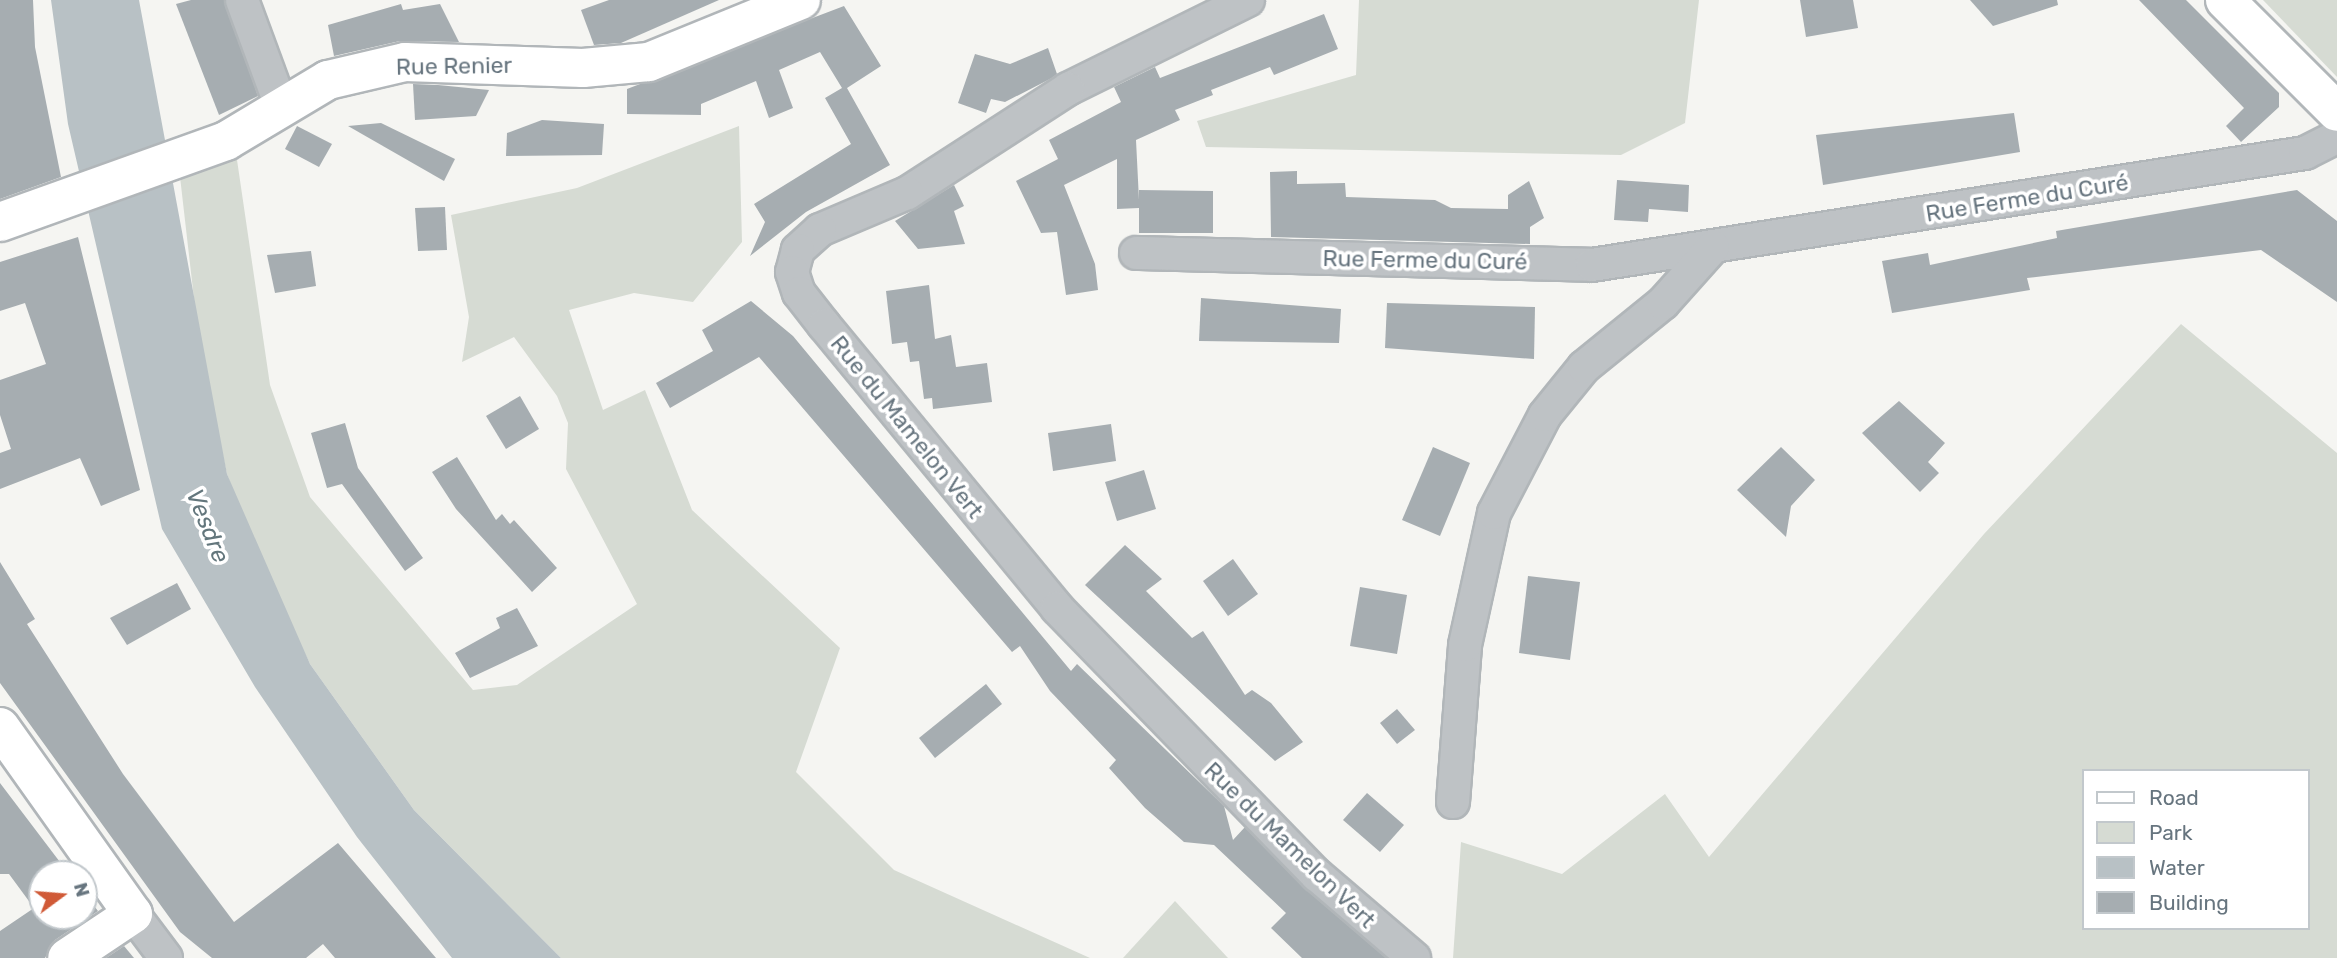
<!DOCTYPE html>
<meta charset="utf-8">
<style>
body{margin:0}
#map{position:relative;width:2337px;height:958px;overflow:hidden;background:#f5f5f2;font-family:Rubik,sans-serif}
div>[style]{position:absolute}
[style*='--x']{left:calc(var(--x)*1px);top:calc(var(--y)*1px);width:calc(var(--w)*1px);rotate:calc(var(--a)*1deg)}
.green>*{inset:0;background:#d6dbd3}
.water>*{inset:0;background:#b8c1c5}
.building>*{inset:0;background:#a6adb1}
.roads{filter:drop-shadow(2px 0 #b1b6b9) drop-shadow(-2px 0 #b1b6b9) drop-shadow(0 2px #b1b6b9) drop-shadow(0 -2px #b1b6b9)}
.street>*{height:32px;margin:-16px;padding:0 16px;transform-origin:16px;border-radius:16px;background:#bec2c5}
.secondary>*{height:38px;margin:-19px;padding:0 19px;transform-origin:19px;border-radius:19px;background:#fff}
span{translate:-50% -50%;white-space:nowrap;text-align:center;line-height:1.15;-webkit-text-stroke:7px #fff;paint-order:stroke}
.street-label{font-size:23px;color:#67757f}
.water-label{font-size:24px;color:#63767c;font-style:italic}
.legend{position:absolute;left:2082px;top:769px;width:228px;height:161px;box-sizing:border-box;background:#fff;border:2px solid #c2c8cc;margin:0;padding:9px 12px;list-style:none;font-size:21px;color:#67757f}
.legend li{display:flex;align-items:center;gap:14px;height:35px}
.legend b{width:35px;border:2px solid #c2c8cc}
.north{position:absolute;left:28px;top:860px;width:70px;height:70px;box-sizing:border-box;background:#fff;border:2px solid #c2c8cc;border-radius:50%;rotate:74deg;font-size:19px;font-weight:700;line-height:28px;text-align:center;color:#67757f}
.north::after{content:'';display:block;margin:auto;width:24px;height:32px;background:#d05a37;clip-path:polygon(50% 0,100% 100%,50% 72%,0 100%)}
</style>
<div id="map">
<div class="green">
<i style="clip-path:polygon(1359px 0,1699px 0,1685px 123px,1621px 155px,1206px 147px,1197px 121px,1356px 75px)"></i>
<i style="clip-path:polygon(2263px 0,2337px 0,2337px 77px)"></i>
<i style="clip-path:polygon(739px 126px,742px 242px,693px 302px,634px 293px,569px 310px,603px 410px,645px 390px,692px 510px,840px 648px,796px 772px,894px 870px,1090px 958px,561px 958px,414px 810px,310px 664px,256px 552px,227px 474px,200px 351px,179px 168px,236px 153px,270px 385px,310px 497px,473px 690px,517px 685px,637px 604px,566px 469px,568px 423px,557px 396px,514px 337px,462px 362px,469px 317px,451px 215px,577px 188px)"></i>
<i style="clip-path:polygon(evenodd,2181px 324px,2337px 453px,2337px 958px,1453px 958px,1461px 842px,1562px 874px,1665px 794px,1709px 857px,1984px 534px,2181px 324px,2083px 771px,2307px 771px,2307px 928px,2083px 928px,2083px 771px)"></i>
<i style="clip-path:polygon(1175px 901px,1228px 958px,1123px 958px)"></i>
</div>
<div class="water">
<i style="clip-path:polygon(51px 0,139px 0,227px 474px,310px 664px,414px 810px,561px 958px,452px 958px,357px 837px,255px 687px,162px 529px,68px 124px)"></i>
</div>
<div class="building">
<i style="clip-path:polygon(0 0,33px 0,35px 47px,61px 177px,0 199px)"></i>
<i style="clip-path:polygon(191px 0,224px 0,258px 96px,219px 115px,176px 4px)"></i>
<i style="clip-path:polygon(609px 0,719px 0,621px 43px,594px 45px,581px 10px)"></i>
<i style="clip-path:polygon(1800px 0,1853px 0,1858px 28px,1806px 37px)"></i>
<i style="clip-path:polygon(1970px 0,2057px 0,2058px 5px,1993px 26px)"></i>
<i style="clip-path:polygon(2139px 0,2186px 0,2279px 93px,2279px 107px,2241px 142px,2226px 126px,2244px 108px)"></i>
<i style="clip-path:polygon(401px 4px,403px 10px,440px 4px,459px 42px,400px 41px,334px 56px,328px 25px)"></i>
<i style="clip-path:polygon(844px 6px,881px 66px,847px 88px,890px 165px,806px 212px,750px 256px,765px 222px,754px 204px,851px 144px,825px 98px,842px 88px,820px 52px,779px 70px,793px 108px,769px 118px,756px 81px,701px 104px,701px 115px,627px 114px,627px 89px)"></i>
<i style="clip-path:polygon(1324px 14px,1338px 49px,1274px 75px,1270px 67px,1211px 90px,1213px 95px,1175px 110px,1180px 120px,1136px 140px,1139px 200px,1139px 190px,1213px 191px,1213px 233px,1139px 233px,1139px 208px,1117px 209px,1117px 159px,1064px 185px,1095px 264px,1098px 290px,1066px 295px,1057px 232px,1041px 233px,1016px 181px,1058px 159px,1049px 140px,1121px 102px,1114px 87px,1155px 67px,1160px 78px)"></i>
<i style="clip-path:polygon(1048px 48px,1057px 74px,1052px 78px,1005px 102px,991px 99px,986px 113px,958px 103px,975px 54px,1010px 64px)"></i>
<i style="clip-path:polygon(413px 84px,438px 85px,489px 90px,476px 116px,415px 120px)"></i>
<i style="clip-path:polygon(2014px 113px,2020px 152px,1823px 185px,1816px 135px)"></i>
<i style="clip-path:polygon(542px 120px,604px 124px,602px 155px,506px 156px,507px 133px)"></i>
<i style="clip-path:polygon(381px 123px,455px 159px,444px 181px,348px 126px)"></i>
<i style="clip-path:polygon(297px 126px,332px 144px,319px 167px,285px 149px)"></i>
<i style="clip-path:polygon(1297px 171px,1297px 184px,1345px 183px,1346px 197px,1435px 200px,1451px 208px,1508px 209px,1508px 195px,1529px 181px,1544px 218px,1530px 227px,1530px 244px,1271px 237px,1270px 172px)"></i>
<i style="clip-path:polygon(1617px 180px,1689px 185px,1688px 212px,1649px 209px,1648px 222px,1614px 220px)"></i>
<i style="clip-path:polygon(954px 185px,964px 206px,954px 211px,965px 244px,918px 249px,895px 221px)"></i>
<i style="clip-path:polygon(2297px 190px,2337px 221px,2337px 302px,2261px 250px,2027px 278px,2030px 290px,1892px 313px,1882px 261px,1928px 253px,1930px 265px,2057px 238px,2056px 231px)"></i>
<i style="clip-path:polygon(445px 207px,447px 250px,418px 251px,415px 208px)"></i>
<i style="clip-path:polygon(78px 237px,140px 490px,101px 506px,80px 458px,0 489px,0 453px,11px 449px,0 415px,0 380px,46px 364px,25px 303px,0 311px,0 262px)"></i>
<i style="clip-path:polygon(311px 251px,316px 286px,275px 293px,267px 255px)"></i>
<i style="clip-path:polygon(929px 285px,935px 339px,951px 335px,956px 367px,987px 363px,992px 402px,933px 409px,932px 398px,924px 399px,919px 361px,910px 362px,907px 342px,892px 344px,886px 291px)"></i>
<i style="clip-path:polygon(1201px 298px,1341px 309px,1339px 343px,1199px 341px)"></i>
<i style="clip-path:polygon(751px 301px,793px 336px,1071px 671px,1077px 664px,1224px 806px,1233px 840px,1245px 827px,1386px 958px,1302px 958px,1271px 928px,1286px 913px,1267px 895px,1214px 845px,1184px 842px,1145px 808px,1109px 768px,1116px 760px,1050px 691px,1020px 646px,1012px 652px,759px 357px,670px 408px,656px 383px,713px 351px,702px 330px)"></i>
<i style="clip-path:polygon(1387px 303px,1535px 307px,1534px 359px,1385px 348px)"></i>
<i style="clip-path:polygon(520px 396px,539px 429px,506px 449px,486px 416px)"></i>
<i style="clip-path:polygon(1899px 401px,1945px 443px,1928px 462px,1939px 473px,1920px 492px,1862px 433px)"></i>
<i style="clip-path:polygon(345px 423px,358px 468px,423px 558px,405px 571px,342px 484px,327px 488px,311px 433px)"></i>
<i style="clip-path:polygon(1111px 424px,1116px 461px,1053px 471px,1048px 433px)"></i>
<i style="clip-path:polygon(1433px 447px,1470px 463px,1440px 536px,1402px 520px)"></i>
<i style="clip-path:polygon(1781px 447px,1815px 480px,1791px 506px,1786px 537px,1737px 490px)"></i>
<i style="clip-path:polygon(457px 457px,496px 520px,502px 514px,510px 524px,514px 520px,557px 568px,532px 592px,456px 509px,432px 472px)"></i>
<i style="clip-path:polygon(1144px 470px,1156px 509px,1117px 521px,1105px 482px)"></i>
<i style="clip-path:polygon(1125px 545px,1162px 579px,1146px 591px,1192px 638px,1203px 631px,1245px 695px,1252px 690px,1271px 703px,1303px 742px,1275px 761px,1085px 585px)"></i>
<i style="clip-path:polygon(1233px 559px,1258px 594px,1228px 616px,1203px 581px)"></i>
<i style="clip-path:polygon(0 562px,35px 619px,27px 624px,123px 774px,234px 922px,338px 843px,436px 958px,335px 958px,323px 944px,306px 958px,212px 958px,180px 932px,0 683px)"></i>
<i style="clip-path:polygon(1528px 576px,1580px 582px,1570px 660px,1519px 653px)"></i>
<i style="clip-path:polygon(177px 583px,191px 609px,127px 645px,110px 618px)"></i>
<i style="clip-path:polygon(1360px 587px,1407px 595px,1397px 654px,1350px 646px)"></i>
<i style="clip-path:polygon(517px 608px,538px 646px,470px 678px,455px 653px,500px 628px,496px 618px)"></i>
<i style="clip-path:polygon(986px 684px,1002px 704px,935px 758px,919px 738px)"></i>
<i style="clip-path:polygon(1397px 709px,1415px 730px,1397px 744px,1380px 723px)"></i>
<i style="clip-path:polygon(0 783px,69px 874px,42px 874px,42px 916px,84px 916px,84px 893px,98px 911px,55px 940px,45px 958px,0 958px,0 931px,34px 908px,9px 874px,0 874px)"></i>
<i style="clip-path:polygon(1367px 793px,1404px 825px,1380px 852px,1343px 820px)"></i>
<i style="clip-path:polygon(124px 946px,134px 958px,106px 958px)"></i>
</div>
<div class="roads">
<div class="street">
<i style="--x:242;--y:0;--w:116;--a:69.8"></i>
<i style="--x:1248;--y:0;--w:201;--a:153.7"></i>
<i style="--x:1068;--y:89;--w:192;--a:147.1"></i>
<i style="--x:907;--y:193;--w:95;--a:157"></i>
<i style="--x:820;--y:230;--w:30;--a:138"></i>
<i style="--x:798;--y:250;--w:23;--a:105"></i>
<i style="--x:792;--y:272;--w:22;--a:72"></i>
<i style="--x:799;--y:293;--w:41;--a:52"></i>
<i style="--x:824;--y:325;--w:367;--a:50.5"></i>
<i style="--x:1057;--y:608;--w:373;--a:45.8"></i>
<i style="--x:1317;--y:875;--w:128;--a:40.6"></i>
<i style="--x:1136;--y:253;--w:456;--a:1.5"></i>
<i style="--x:1592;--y:265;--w:722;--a:-8.93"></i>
<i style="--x:2305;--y:153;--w:36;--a:-27"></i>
<i style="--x:1453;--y:802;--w:157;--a:-85.6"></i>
<i style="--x:1465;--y:645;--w:135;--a:-77.6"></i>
<i style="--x:1494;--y:513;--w:110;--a:-62.5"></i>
<i style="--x:1545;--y:415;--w:62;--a:-50.9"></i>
<i style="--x:1584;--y:367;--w:102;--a:-39"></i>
<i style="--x:1663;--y:303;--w:75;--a:-48.2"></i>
<i style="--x:133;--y:914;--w:55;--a:53.1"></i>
</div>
<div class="secondary">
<i style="--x:2225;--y:0;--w:158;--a:45"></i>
<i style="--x:0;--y:222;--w:240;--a:-19.7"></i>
<i style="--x:226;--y:141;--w:119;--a:-30.9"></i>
<i style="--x:328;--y:80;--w:79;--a:-13.2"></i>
<i style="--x:405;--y:62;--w:178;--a:1.9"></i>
<i style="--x:583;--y:68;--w:66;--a:-5.2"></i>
<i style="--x:649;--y:62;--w:164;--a:-22.2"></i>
<i style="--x:0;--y:727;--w:229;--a:54.6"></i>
<i style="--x:133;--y:914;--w:79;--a:146.3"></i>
</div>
</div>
<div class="street-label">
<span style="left:454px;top:66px;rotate:-1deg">Rue Renier</span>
<span style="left:2027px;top:198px;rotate:-9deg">Rue Ferme du Curé</span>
<span style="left:1425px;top:260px;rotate:1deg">Rue Ferme du Curé</span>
<span style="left:907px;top:427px;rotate:51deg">Rue du Mamelon Vert</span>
<span style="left:1290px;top:845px;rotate:44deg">Rue du Mamelon Vert</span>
</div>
<div class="water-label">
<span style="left:207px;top:526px;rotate:68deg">Vesdre</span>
</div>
<ul class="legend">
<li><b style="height:9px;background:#fff"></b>Road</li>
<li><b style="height:19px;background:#d6dbd3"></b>Park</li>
<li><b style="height:19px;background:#b8c1c5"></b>Water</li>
<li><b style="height:19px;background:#a6adb1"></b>Building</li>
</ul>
<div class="north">N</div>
</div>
